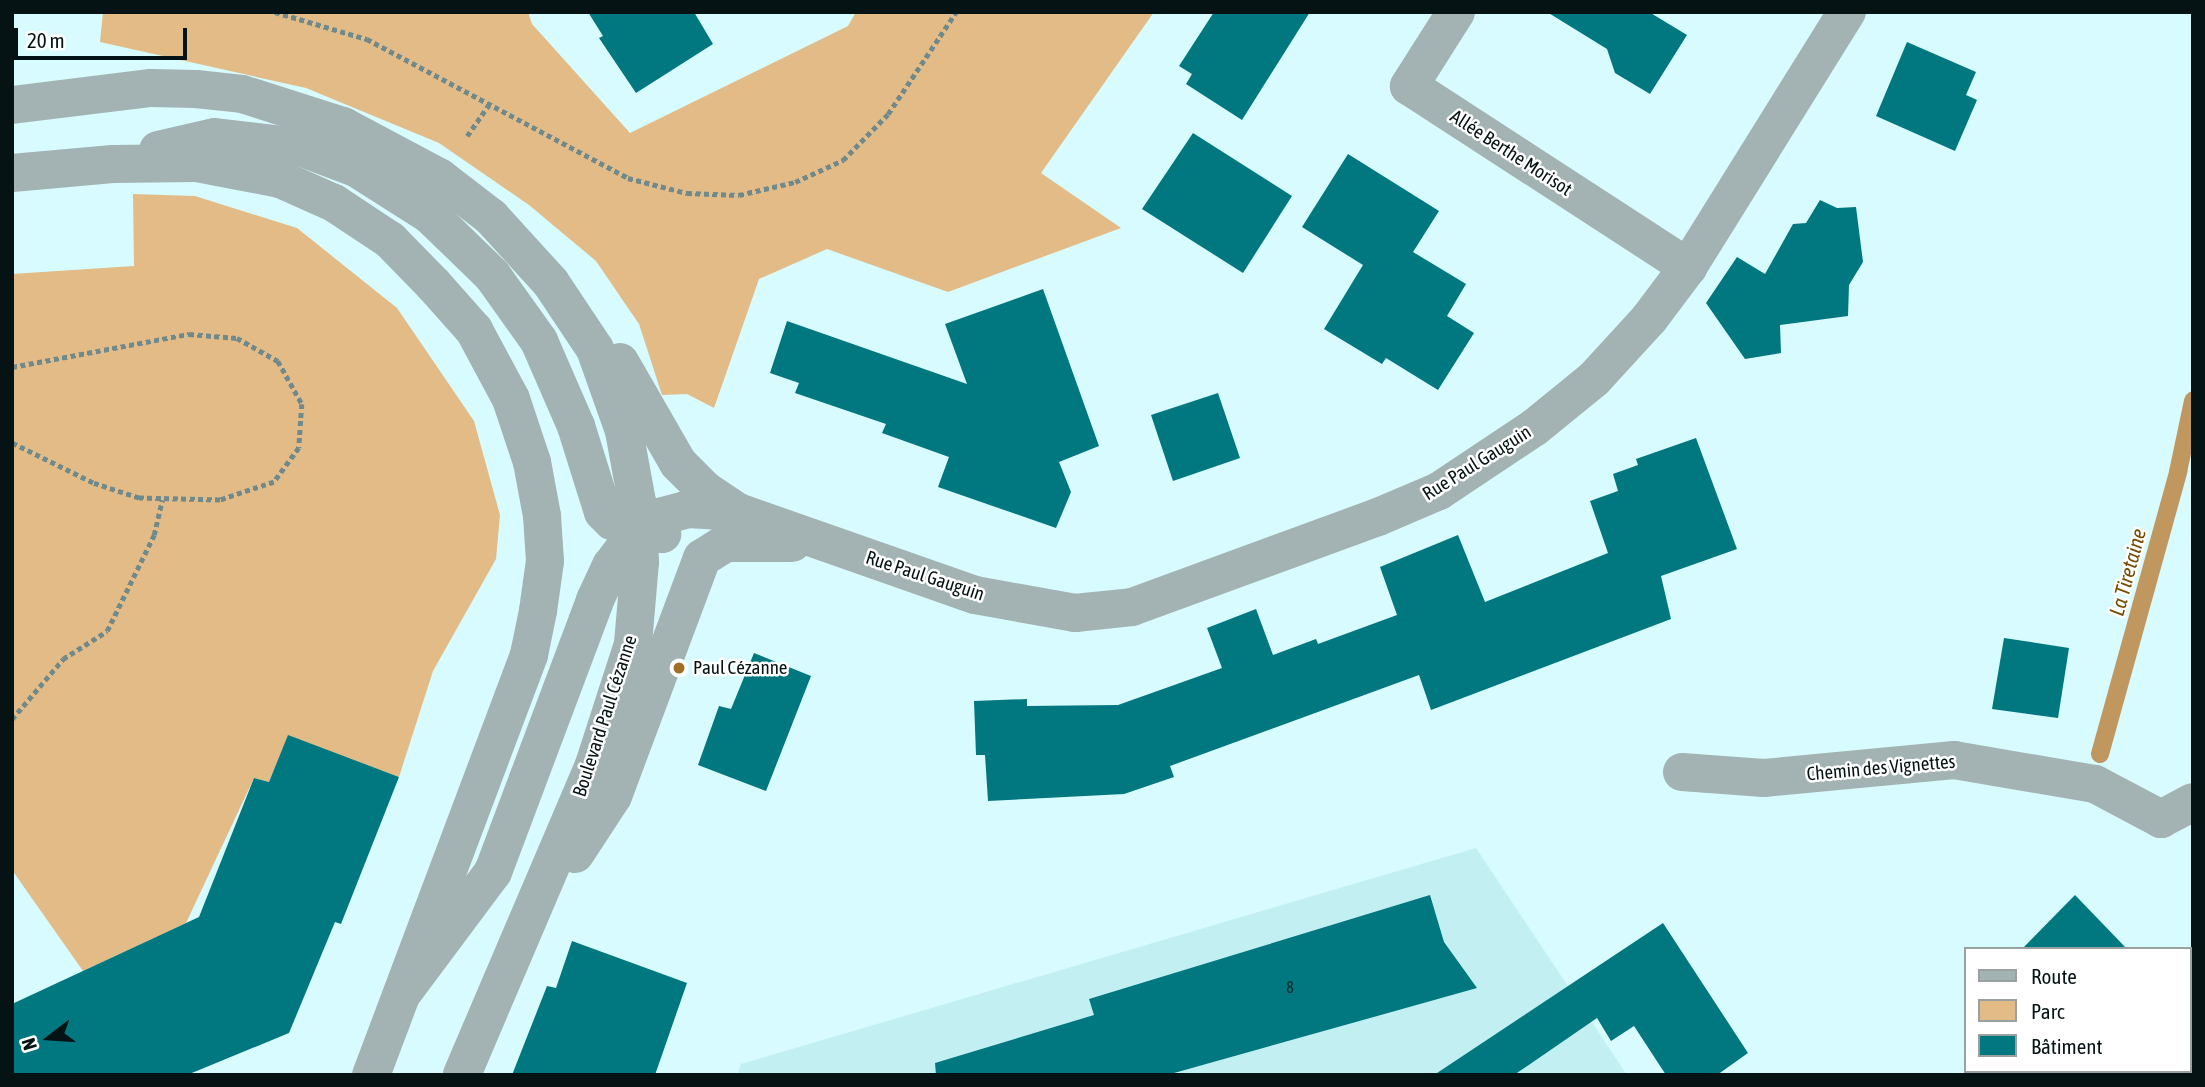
<!DOCTYPE html>
<meta charset="utf-8">
<style>
body{margin:0}
#map{position:relative;width:2205px;height:1087px;overflow:hidden;background:#d7fbfe;font-family:"Asap Condensed",sans-serif}
div>[style]{position:absolute}
[style*='--x']{left:calc(var(--x)*1px);top:calc(var(--y)*1px);width:calc(var(--w)*1px);rotate:calc(var(--a)*1deg)}
.built>*{inset:0;background:#c2f0f2}
.green>*{inset:0;background:#e3bb86}
.stream>*{height:18px;margin:-9px;padding:0 9px;transform-origin:9px;border-radius:9px;background:#c0975f}
.building>*{inset:0;background:#01787f}
.path>*{height:4.5px;margin-top:-2.25px;transform-origin:0;background:repeating-linear-gradient(90deg,#70898b 0 5px,transparent 0 8.5px)}
.minor>*{height:38px;margin:-19px;padding:0 19px;transform-origin:19px;border-radius:19px;background:#a3b2b3}
.dots>*{width:19px;height:19px;translate:-50% -50%;box-sizing:border-box;border:4px solid #fff;border-radius:50%}
span{translate:-50% -50%;white-space:nowrap;text-align:center;line-height:1.15;-webkit-text-stroke:5px #fff;paint-order:stroke}
.number-label{font-size:16px;color:#052c2f}
.number-label span{-webkit-text-stroke-width:0}
.street-label{font-size:19px;color:#061314}
.poi-label{font-size:19px;color:#061314}
.left{translate:0 -50%;text-align:left}
.water-label{font-size:21px;color:#754d02;font-style:italic}
.frame{position:absolute;inset:0;border:14px solid #061314;pointer-events:none}
.legend{position:absolute;left:1964px;top:947px;width:228px;height:126px;box-sizing:border-box;background:#fff;border:2px solid #9ba1a1;margin:0;padding:9px 12px;list-style:none;font-size:21px;color:#061314}
.legend li{display:flex;align-items:center;gap:14px;height:35px}
.legend b{width:35px;border:2px solid #9ba1a1}
.north{position:absolute;left:14px;top:1003px;width:70px;height:70px;-webkit-text-stroke:5px #fff;paint-order:stroke;rotate:253deg;font-size:19px;font-weight:700;line-height:28px;text-align:center;color:#061314}
.north::after{content:'';display:block;margin:auto;width:24px;height:32px;background:#061314;clip-path:polygon(50% 0,100% 100%,50% 72%,0 100%)}
.scale{position:absolute;left:14px;top:28px;width:173px;height:32px;box-sizing:border-box;border:4px solid #061314;border-top:0;padding-left:9px;font-size:21px;line-height:24px;white-space:nowrap;color:#061314;-webkit-text-stroke:5px #fff;paint-order:stroke}
</style>
<div id="map">
<div class="built">
<i style="clip-path:polygon(1476px 848px,1627px 1075px,737px 1075px,741px 1064px)"></i>
</div>
<div class="green">
<i style="clip-path:polygon(103px 12px,528px 12px,532px 24px,630px 133px,848px 26px,856px 12px,1154px 12px,1041px 173px,1121px 228px,948px 292px,827px 249px,759px 279px,714px 408px,687px 394px,662px 395px,639px 324px,596px 261px,529px 205px,439px 143px,306px 88px,100px 42px)"></i>
<i style="clip-path:polygon(133px 194px,195px 196px,297px 228px,397px 308px,474px 421px,500px 515px,496px 559px,433px 671px,399px 777px,288px 736px,269px 782px,254px 778px,186px 923px,83px 971px,12px 870px,12px 274px,134px 266px)"></i>
</div>
<div class="stream">
<i style="--x:2100;--y:754;--w:293;--a:-74.5"></i>
<i style="--x:2178;--y:472;--w:73;--a:-78.1"></i>
</div>
<div class="building">
<i style="clip-path:polygon(588px 12px,694px 12px,713px 44px,636px 93px,599px 38px,603px 36px)"></i>
<i style="clip-path:polygon(1214px 12px,1310px 12px,1242px 120px,1186px 84px,1192px 74px,1179px 66px)"></i>
<i style="clip-path:polygon(1547px 12px,1649px 12px,1687px 35px,1650px 94px,1615px 73px,1607px 49px)"></i>
<i style="clip-path:polygon(1907px 42px,1976px 72px,1966px 95px,1977px 100px,1955px 151px,1876px 116px)"></i>
<i style="clip-path:polygon(1193px 133px,1292px 196px,1243px 273px,1142px 209px)"></i>
<i style="clip-path:polygon(1348px 154px,1439px 211px,1413px 252px,1466px 284px,1447px 316px,1474px 333px,1438px 390px,1386px 358px,1382px 364px,1324px 329px,1363px 265px,1302px 227px)"></i>
<i style="clip-path:polygon(1820px 200px,1837px 208px,1856px 207px,1863px 262px,1849px 285px,1848px 316px,1780px 325px,1781px 353px,1745px 359px,1706px 303px,1737px 257px,1765px 274px,1793px 224px,1806px 223px)"></i>
<i style="clip-path:polygon(1043px 289px,1099px 446px,1059px 462px,1071px 492px,1056px 528px,938px 487px,949px 457px,882px 433px,886px 424px,795px 393px,799px 383px,770px 373px,787px 321px,967px 384px,945px 324px)"></i>
<i style="clip-path:polygon(1218px 393px,1240px 458px,1173px 481px,1151px 415px)"></i>
<i style="clip-path:polygon(1696px 438px,1737px 549px,1661px 576px,1671px 619px,1431px 710px,1419px 675px,1170px 766px,1174px 777px,1124px 794px,988px 801px,985px 755px,976px 755px,974px 701px,1027px 699px,1027px 706px,1118px 705px,1222px 668px,1207px 628px,1256px 609px,1273px 655px,1316px 639px,1318px 644px,1397px 615px,1380px 567px,1458px 535px,1485px 602px,1608px 553px,1590px 501px,1618px 491px,1613px 474px,1638px 465px,1636px 459px)"></i>
<i style="clip-path:polygon(2004px 638px,2069px 648px,2058px 718px,1992px 709px)"></i>
<i style="clip-path:polygon(754px 653px,811px 676px,766px 791px,698px 765px,719px 706px,731px 709px)"></i>
<i style="clip-path:polygon(288px 735px,399px 777px,341px 924px,335px 922px,289px 1033px,187px 1075px,12px 1075px,12px 1004px,199px 917px,254px 778px,269px 782px)"></i>
<i style="clip-path:polygon(1430px 895px,1444px 942px,1477px 988px,1167px 1075px,936px 1075px,935px 1063px,1094px 1015px,1089px 999px)"></i>
<i style="clip-path:polygon(2075px 895px,2127px 949px,2022px 949px)"></i>
<i style="clip-path:polygon(1663px 923px,1748px 1053px,1717px 1075px,1666px 1075px,1634px 1026px,1611px 1041px,1597px 1018px,1514px 1075px,1434px 1075px)"></i>
<i style="clip-path:polygon(572px 941px,687px 983px,655px 1075px,512px 1075px,547px 986px,556px 988px)"></i>
</div>
<div class="path">
<i style="--x:275;--y:12;--w:96;--a:16.4"></i>
<i style="--x:367;--y:39;--w:296;--a:28"></i>
<i style="--x:628;--y:178;--w:61;--a:14.3"></i>
<i style="--x:687;--y:193;--w:52;--a:2.2"></i>
<i style="--x:739;--y:195;--w:57;--a:-13.1"></i>
<i style="--x:795;--y:182;--w:53;--a:-24.6"></i>
<i style="--x:843;--y:160;--w:64;--a:-45.6"></i>
<i style="--x:888;--y:114;--w:123;--a:-56.3"></i>
<i style="--x:467;--y:136;--w:38;--a:-55"></i>
<i style="--x:12;--y:367;--w:180;--a:-10.6"></i>
<i style="--x:189;--y:334;--w:48;--a:4.8"></i>
<i style="--x:237;--y:338;--w:47;--a:29.3"></i>
<i style="--x:278;--y:361;--w:49;--a:60.8"></i>
<i style="--x:302;--y:404;--w:44;--a:93.9"></i>
<i style="--x:299;--y:448;--w:42;--a:126.3"></i>
<i style="--x:274;--y:482;--w:57;--a:161.6"></i>
<i style="--x:220;--y:500;--w:81;--a:-178.6"></i>
<i style="--x:139;--y:498;--w:48;--a:-161.9"></i>
<i style="--x:93;--y:483;--w:90;--a:-153.7"></i>
<i style="--x:12;--y:719;--w:79;--a:-49.6"></i>
<i style="--x:63;--y:659;--w:52;--a:-32.5"></i>
<i style="--x:107;--y:631;--w:107;--a:-63.9"></i>
<i style="--x:154;--y:535;--w:36;--a:-77"></i>
</div>
<div class="minor">
<i style="--x:1456;--y:12;--w:88;--a:122.4"></i>
<i style="--x:1409;--y:86;--w:333;--a:33"></i>
<i style="--x:12;--y:105;--w:140;--a:-7"></i>
<i style="--x:151;--y:88;--w:45;--a:1.3"></i>
<i style="--x:196;--y:89;--w:46;--a:6.2"></i>
<i style="--x:242;--y:94;--w:106;--a:17.6"></i>
<i style="--x:343;--y:126;--w:109;--a:28"></i>
<i style="--x:439;--y:177;--w:66;--a:37.6"></i>
<i style="--x:491;--y:217;--w:89;--a:47.7"></i>
<i style="--x:551;--y:283;--w:79;--a:56.3"></i>
<i style="--x:595;--y:349;--w:87;--a:70.5"></i>
<i style="--x:624;--y:431;--w:72;--a:79.6"></i>
<i style="--x:637;--y:502;--w:60;--a:87.1"></i>
<i style="--x:640;--y:562;--w:82;--a:94.9"></i>
<i style="--x:633;--y:644;--w:127;--a:107.9"></i>
<i style="--x:594;--y:765;--w:337;--a:113.1"></i>
<i style="--x:158;--y:150;--w:58;--a:-12.8"></i>
<i style="--x:215;--y:137;--w:86;--a:6.7"></i>
<i style="--x:300;--y:147;--w:60;--a:20.6"></i>
<i style="--x:356;--y:168;--w:88;--a:32.4"></i>
<i style="--x:430;--y:215;--w:86;--a:44.1"></i>
<i style="--x:492;--y:275;--w:81;--a:54.5"></i>
<i style="--x:539;--y:341;--w:93;--a:66.5"></i>
<i style="--x:576;--y:426;--w:90;--a:72.6"></i>
<i style="--x:603;--y:512;--w:13;--a:45"></i>
<i style="--x:612;--y:521;--w:52;--a:14.6"></i>
<i style="--x:12;--y:173;--w:101;--a:-5.1"></i>
<i style="--x:113;--y:164;--w:84;--a:-0.7"></i>
<i style="--x:197;--y:163;--w:85;--a:10.9"></i>
<i style="--x:280;--y:179;--w:59;--a:24"></i>
<i style="--x:334;--y:203;--w:67;--a:33.5"></i>
<i style="--x:390;--y:240;--w:62;--a:45.7"></i>
<i style="--x:433;--y:284;--w:62;--a:48.3"></i>
<i style="--x:474;--y:330;--w:78;--a:61.8"></i>
<i style="--x:511;--y:399;--w:66;--a:71.6"></i>
<i style="--x:532;--y:462;--w:55;--a:79.5"></i>
<i style="--x:542;--y:516;--w:45;--a:86.2"></i>
<i style="--x:545;--y:561;--w:50;--a:98"></i>
<i style="--x:538;--y:611;--w:45;--a:101.6"></i>
<i style="--x:529;--y:655;--w:449;--a:110.6"></i>
<i style="--x:620;--y:362;--w:116;--a:60.1"></i>
<i style="--x:678;--y:463;--w:38;--a:45"></i>
<i style="--x:705;--y:490;--w:40;--a:34"></i>
<i style="--x:1682;--y:772;--w:82;--a:4.2"></i>
<i style="--x:1764;--y:778;--w:191;--a:-5.4"></i>
<i style="--x:1954;--y:760;--w:143;--a:9.7"></i>
<i style="--x:2095;--y:784;--w:75;--a:27.9"></i>
<i style="--x:2161;--y:819;--w:36;--a:-28"></i>
<i style="--x:575;--y:854;--w:69;--a:-56.8"></i>
<i style="--x:613;--y:796;--w:254;--a:-69.5"></i>
<i style="--x:702;--y:558;--w:28;--a:-32"></i>
<i style="--x:726;--y:543;--w:66;--a:0"></i>
<i style="--x:402;--y:994;--w:152;--a:-53.3"></i>
<i style="--x:493;--y:872;--w:290;--a:-69.4"></i>
<i style="--x:595;--y:600;--w:38;--a:-65"></i>
<i style="--x:611;--y:566;--w:45;--a:-53.1"></i>
<i style="--x:638;--y:530;--w:25;--a:-32"></i>
<i style="--x:659;--y:517;--w:30;--a:-15"></i>
<i style="--x:688;--y:509;--w:50;--a:3.4"></i>
<i style="--x:738;--y:512;--w:251;--a:19.3"></i>
<i style="--x:975;--y:595;--w:102;--a:10.2"></i>
<i style="--x:1075;--y:613;--w:57;--a:-6"></i>
<i style="--x:1132;--y:607;--w:262;--a:-20.1"></i>
<i style="--x:1378;--y:517;--w:66;--a:-23.1"></i>
<i style="--x:1439;--y:491;--w:115;--a:-33.7"></i>
<i style="--x:1535;--y:427;--w:76;--a:-39.1"></i>
<i style="--x:1594;--y:379;--w:81;--a:-47.5"></i>
<i style="--x:1649;--y:319;--w:65;--a:-53.1"></i>
<i style="--x:1688;--y:267;--w:301;--a:-58.1"></i>
</div>
<div class="dots">
<i style="left:679px;top:668px;background:#a07024"></i>
</div>
<div class="number-label">
<span style="left:1290px;top:987px">8</span>
</div>
<div class="street-label">
<span style="left:1511px;top:153px;rotate:33deg">Allée Berthe Morisot</span>
<span style="left:1477px;top:463px;rotate:-32deg">Rue Paul Gauguin</span>
<span style="left:925px;top:576px;rotate:18deg">Rue Paul Gauguin</span>
<span style="left:605px;top:716px;rotate:-72deg">Boulevard Paul Cézanne</span>
<span style="left:1881px;top:768px;rotate:-5deg">Chemin des Vignettes</span>
</div>
<div class="poi-label">
<span class="left" style="left:693px;top:668px">Paul Cézanne</span>
</div>
<div class="water-label">
<span style="left:2127px;top:572px;rotate:-75deg">La Tiretaine</span>
</div>
<div class="frame"></div>
<ul class="legend">
<li><b style="height:9px;background:#a3b2b3"></b>Route</li>
<li><b style="height:19px;background:#e3bb86"></b>Parc</li>
<li><b style="height:19px;background:#01787f"></b>Bâtiment</li>
</ul>
<div class="north">N</div>
<div class="scale">20 m</div>
</div>
